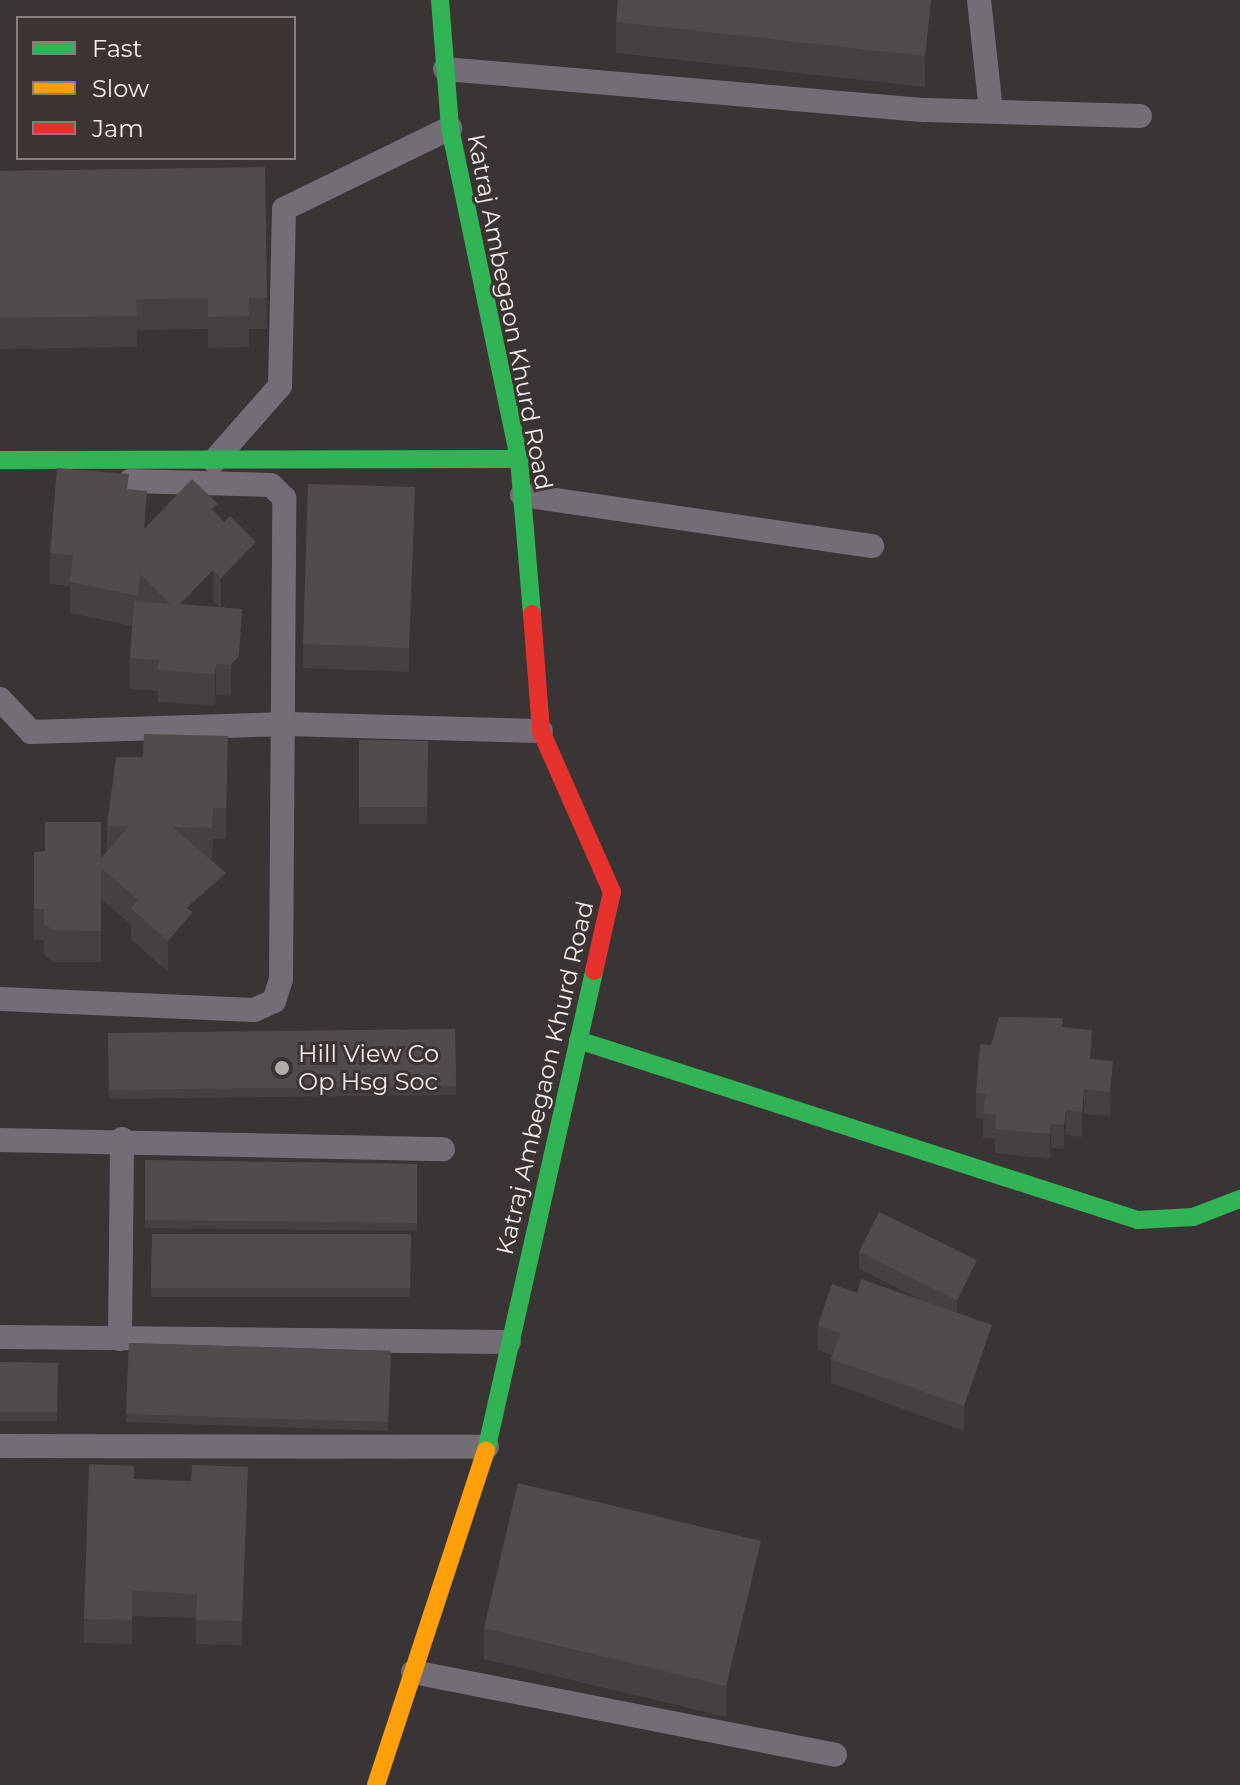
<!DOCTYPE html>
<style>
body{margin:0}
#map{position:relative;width:1240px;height:1785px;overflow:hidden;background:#393534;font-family:Montserrat,sans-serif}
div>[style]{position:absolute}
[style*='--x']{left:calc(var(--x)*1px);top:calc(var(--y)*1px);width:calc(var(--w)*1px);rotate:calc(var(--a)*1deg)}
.lane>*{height:24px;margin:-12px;padding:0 12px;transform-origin:12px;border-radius:12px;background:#736e75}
.fast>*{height:18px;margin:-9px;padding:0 9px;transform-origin:9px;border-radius:9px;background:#30b455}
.slow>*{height:18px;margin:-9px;padding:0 9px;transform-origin:9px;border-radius:9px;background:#ff9f0a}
.jam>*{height:18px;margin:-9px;padding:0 9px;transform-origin:9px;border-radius:9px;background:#e5322d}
.wall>*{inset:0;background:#454140}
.shaded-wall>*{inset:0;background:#383534}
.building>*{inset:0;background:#504c4b}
.dots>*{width:22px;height:22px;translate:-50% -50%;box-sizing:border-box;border:4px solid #3b3432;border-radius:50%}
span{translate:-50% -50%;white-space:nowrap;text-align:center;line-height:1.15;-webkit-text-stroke:6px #3b3432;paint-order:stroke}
.street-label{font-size:24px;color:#f1edeb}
.poi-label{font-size:24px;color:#f1edeb}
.left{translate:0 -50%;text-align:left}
.legend{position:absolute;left:16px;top:16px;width:280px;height:144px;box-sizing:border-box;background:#3b3432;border:2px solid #847e7c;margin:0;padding:10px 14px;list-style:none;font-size:24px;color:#f1edeb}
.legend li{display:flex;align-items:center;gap:16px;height:40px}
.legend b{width:40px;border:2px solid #847e7c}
</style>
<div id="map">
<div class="lane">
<i style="--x:979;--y:0;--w:112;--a:83.8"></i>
<i style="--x:445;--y:69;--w:482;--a:4.9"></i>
<i style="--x:925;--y:110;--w:215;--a:1.6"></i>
<i style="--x:214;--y:461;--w:100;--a:-48.7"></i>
<i style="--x:280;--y:386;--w:177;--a:-88.7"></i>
<i style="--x:284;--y:209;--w:185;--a:-26"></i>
<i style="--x:522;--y:495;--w:354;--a:8.3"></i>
<i style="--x:0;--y:699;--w:45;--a:46.8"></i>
<i style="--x:31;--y:732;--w:255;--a:-1.8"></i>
<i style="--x:286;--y:724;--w:255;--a:1.6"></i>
<i style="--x:0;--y:999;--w:254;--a:2.5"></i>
<i style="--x:254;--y:1010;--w:22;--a:-24"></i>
<i style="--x:274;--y:1001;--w:23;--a:-72"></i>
<i style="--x:281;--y:979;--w:481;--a:-89.6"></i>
<i style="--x:284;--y:498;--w:18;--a:-135"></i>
<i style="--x:271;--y:485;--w:141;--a:-178.4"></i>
<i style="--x:0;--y:1140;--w:443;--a:1.2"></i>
<i style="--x:0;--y:1337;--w:509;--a:0.56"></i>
<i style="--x:120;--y:1339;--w:200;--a:-89.4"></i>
<i style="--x:0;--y:1446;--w:487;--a:0.1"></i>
<i style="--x:413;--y:1672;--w:430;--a:11.1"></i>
</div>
<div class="fast">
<i style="--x:440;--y:0;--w:128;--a:85.5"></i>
<i style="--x:450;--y:128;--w:338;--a:78.2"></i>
<i style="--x:519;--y:459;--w:156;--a:85.2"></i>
<i style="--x:0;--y:460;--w:519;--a:-0.11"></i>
<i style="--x:578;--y:1040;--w:588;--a:17.82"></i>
<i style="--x:1138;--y:1220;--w:55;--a:-3.1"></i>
<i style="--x:1193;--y:1217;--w:50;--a:-21"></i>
<i style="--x:486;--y:1451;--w:492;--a:-77.3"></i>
</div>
<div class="slow">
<i style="--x:376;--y:1785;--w:352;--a:-71.8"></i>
</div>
<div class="jam">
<i style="--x:532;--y:614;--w:117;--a:85.6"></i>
<i style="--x:541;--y:731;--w:176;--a:66.2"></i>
<i style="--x:612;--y:892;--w:81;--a:102.8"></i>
</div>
<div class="wall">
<i style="clip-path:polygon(934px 0,925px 87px,616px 53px,616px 22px)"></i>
<i style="clip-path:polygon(265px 167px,267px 329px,249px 329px,249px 347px,208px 348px,208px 329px,137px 330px,137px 347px,0 349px,0 171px)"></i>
<i style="clip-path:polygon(evenodd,129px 489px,146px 527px,218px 515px,256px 573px,223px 608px,242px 640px,239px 687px,231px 696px,216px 695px,215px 706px,158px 702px,158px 691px,130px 689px,130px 658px,132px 626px,70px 613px,70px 586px,50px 584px,50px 553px,129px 489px,213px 601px,220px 607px,208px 606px,213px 601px)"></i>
<i style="clip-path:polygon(415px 512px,409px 672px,303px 668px,303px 644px)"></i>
<i style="clip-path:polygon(359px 740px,428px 741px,427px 824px,359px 824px)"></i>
<i style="clip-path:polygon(228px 767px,226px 839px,213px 839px,212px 859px,210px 859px,226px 904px,193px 933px,193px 943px,168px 972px,131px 939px,131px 925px,101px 899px,101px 962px,53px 962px,44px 955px,44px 940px,34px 940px,34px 852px,101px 858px,107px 852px,107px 826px)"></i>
<i style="clip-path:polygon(1063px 1028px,1092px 1060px,1113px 1086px,1110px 1116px,1084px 1114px,1082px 1137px,1066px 1135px,1064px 1149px,1051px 1148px,1050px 1159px,995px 1153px,995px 1139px,983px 1138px,983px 1119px,976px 1118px,976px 1093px,991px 1045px)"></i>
<i style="clip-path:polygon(455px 1029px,456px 1095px,109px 1099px,108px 1033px)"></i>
<i style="clip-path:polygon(145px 1160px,417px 1164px,417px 1231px,145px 1228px)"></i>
<i style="clip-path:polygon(152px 1234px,411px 1234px,410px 1297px,151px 1297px)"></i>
<i style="clip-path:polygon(859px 1252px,977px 1277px,958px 1314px,992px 1350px,964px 1431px,831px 1383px,831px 1359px,832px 1355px,818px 1350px,818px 1325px,857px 1293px,927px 1303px,859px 1269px)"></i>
<i style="clip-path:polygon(129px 1343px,391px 1351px,388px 1431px,126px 1422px)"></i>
<i style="clip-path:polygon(0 1362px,58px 1363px,57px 1421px,0 1421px)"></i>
<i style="clip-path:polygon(134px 1479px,248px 1492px,242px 1645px,196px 1644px,196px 1618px,132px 1616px,132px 1644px,84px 1643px,84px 1619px)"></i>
<i style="clip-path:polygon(761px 1572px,726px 1717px,484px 1659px,484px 1628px)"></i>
</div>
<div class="shaded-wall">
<i style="clip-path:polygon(931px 0,934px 0,925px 87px,925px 56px)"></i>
<i style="clip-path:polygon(415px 487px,415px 512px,409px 672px,409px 648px)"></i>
<i style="clip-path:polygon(147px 491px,147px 522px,144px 560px,144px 529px)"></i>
<i style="clip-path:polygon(218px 504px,218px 535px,212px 509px)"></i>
<i style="clip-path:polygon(256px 542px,256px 573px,221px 609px,221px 578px)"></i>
<i style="clip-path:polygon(213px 570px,213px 601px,180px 635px,180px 604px)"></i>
<i style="clip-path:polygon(242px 609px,242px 640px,239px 687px,231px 696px,231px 665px)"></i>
<i style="clip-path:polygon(216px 664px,216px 695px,215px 706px,215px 674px)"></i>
<i style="clip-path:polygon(228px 736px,228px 767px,226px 839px,226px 808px)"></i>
<i style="clip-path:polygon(226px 873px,226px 904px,193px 933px,193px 943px,168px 972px,168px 941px,186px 908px)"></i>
<i style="clip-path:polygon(1113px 1061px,1113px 1086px,1110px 1116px,1110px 1092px)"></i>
<i style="clip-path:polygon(1084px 1089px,1084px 1114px,1082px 1137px,1082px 1112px)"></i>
<i style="clip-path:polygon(1066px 1110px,1066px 1135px,1064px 1149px,1064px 1125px)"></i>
<i style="clip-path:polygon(1051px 1124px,1051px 1148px,1050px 1159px,1050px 1134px)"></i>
<i style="clip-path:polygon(977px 1260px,977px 1277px,957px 1317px,957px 1300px)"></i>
<i style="clip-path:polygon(992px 1325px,992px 1350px,964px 1431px,964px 1406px)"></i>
<i style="clip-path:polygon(248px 1467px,248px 1492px,242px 1645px,242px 1621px)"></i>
<i style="clip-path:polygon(761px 1541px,761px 1572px,726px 1717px,726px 1686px)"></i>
</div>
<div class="building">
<i style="clip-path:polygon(618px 0,931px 0,925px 56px,616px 22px)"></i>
<i style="clip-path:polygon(265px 167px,267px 298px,249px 298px,249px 316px,208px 317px,208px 298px,136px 299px,137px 316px,0 318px,0 171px)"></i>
<i style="clip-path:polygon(57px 468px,129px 474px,127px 489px,147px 491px,144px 529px,192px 479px,218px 504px,212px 509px,224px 522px,230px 516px,256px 542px,221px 578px,213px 570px,180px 604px,242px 609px,239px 656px,231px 665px,216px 664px,215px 674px,158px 670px,159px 660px,130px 658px,134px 601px,170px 604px,140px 574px,138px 596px,70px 582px,73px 555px,50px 553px)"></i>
<i style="clip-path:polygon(308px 484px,415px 487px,409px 648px,303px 644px)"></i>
<i style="clip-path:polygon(144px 734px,228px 736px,226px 808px,213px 808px,212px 828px,173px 827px,226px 873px,186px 908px,193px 912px,168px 941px,131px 908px,138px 900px,101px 868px,101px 931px,53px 930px,44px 924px,44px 909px,34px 909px,34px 852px,45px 851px,45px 822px,101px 822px,101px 858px,129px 826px,107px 826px,116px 757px,143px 757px)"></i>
<i style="clip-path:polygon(359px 740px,428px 741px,427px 807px,359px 807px)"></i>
<i style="clip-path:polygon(999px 1017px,1063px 1018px,1062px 1027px,1092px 1030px,1090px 1059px,1113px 1061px,1110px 1092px,1084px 1089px,1082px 1112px,1066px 1110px,1064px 1125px,1051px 1124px,1050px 1134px,995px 1129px,996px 1115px,983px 1113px,986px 1094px,976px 1093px,980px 1044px,991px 1045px)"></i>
<i style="clip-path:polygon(455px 1029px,456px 1086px,109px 1090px,108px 1033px)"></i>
<i style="clip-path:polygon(145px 1160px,417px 1164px,417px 1223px,145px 1220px)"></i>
<i style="clip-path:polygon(879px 1212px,977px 1260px,957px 1300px,859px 1252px)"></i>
<i style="clip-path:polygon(152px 1234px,411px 1234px,410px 1288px,151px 1288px)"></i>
<i style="clip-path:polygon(861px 1279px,992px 1325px,964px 1406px,831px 1359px,840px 1333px,818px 1325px,832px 1284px,857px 1293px)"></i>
<i style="clip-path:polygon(129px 1343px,391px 1351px,388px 1422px,126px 1414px)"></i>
<i style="clip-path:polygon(0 1362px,58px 1363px,57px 1412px,0 1412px)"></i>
<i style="clip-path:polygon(89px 1464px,134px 1466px,134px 1479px,191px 1481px,192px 1465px,248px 1467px,242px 1621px,196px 1620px,197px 1594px,132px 1591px,132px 1620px,84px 1619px)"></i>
<i style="clip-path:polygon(518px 1483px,761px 1541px,726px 1686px,484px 1628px)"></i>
</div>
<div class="dots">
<i style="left:282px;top:1068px;background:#b1adab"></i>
</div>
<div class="street-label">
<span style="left:510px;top:312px;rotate:79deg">Katraj Ambegaon Khurd Road</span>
<span style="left:545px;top:1078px;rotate:-77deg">Katraj Ambegaon Khurd Road</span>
</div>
<div class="poi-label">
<span class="left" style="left:298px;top:1068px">Hill View Co<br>Op Hsg Soc</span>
</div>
<ul class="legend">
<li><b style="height:10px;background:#30b455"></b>Fast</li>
<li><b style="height:10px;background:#ff9f0a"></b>Slow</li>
<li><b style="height:10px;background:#e5322d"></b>Jam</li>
</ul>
</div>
